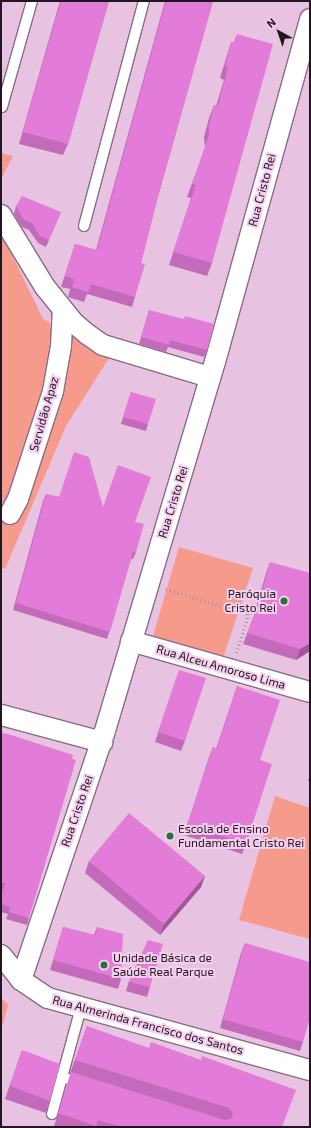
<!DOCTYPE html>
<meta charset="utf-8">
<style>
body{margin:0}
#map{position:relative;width:311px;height:1128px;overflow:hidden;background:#e7c2e1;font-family:"Exo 2",sans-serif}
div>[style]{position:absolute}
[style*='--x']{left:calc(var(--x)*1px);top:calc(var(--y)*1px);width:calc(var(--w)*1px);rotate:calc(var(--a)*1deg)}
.green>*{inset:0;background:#f69b8b}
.path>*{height:2.5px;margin-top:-1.25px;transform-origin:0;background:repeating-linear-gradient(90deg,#ab8da6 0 1px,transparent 0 4px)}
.roads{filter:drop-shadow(1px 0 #8b6a87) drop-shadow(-1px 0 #8b6a87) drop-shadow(0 1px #8b6a87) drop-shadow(0 -1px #8b6a87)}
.lane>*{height:10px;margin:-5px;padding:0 5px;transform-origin:5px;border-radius:5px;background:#fff}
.street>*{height:20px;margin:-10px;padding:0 10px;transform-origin:10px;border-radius:10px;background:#fff}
.wall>*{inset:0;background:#c36bba}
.shaded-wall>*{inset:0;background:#9f5797}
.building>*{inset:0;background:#e37cd8}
.dots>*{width:11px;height:11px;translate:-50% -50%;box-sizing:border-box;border:2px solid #f4cfee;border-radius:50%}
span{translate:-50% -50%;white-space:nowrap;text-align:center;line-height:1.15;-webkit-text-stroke:4px #f4cfee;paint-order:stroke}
.street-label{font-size:12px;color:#231621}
.poi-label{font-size:12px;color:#231621}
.right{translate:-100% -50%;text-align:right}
.left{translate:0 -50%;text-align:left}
.frame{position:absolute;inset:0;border:2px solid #231621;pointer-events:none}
.north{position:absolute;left:259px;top:12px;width:40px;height:40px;-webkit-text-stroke:3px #f4cfee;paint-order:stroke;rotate:320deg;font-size:11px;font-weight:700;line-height:16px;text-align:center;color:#231621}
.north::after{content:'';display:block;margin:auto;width:14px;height:18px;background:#231621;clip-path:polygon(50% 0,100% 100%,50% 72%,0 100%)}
</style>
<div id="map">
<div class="green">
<i style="clip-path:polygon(1px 153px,13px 156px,1px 179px)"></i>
<i style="clip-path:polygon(1px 232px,43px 319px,111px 355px,66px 426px,5px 569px,1px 567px)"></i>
<i style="clip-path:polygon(179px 547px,253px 568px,223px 658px,153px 636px)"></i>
<i style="clip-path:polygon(275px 796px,310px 808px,310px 939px,239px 920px)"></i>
<i style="clip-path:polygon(1px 997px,8px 1005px,1px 1031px)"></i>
</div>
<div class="path">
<i style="--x:166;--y:589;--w:87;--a:16.8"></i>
<i style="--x:249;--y:614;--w:41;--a:107.1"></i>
</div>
<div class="roads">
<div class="lane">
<i style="--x:2;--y:107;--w:110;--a:-74.2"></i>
<i style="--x:84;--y:226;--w:233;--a:-75.1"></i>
<i style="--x:62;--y:1077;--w:20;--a:18"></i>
<i style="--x:52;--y:1114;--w:111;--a:-74.8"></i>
</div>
<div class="street">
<i style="--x:1;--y:215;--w:84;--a:58.6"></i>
<i style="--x:45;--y:287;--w:45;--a:51.3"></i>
<i style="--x:73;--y:322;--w:18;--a:41"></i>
<i style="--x:87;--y:334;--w:19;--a:35"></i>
<i style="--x:103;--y:345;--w:112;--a:16.7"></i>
<i style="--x:10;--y:514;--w:17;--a:-62"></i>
<i style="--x:18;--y:499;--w:114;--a:-72"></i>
<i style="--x:53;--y:391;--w:46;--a:-79.9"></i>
<i style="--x:61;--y:346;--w:36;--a:-87"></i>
<i style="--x:131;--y:641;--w:186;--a:15.9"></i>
<i style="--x:1;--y:715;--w:105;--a:15"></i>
<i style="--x:1;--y:955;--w:32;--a:51"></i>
<i style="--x:21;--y:980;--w:32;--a:34"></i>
<i style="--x:48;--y:998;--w:272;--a:15.4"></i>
<i style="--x:21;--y:980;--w:260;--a:-71.4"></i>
<i style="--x:104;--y:734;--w:388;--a:-73.4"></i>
<i style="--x:215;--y:362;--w:356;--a:-74.5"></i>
</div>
</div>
<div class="wall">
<i style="clip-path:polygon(60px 1px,109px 1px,68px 144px,63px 155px,19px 144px)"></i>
<i style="clip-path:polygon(165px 1px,213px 1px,157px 200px,141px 263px,135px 297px,132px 307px,87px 294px,84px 302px,68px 297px,70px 289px,61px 287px,75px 244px,96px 250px)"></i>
<i style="clip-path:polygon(237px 34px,212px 263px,207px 276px,169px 265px,191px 198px,187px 197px,205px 148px,204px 137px,209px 118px,214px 105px,216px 106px,224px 80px,220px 78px,227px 55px,231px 42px,234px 42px)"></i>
<i style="clip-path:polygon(16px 206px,61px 212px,46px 247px,38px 243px,29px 230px,22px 227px,14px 214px)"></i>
<i style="clip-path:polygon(149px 310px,207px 350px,204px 357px,168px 347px,166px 352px,139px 344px)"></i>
<i style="clip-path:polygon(131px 392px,148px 424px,146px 431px,121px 424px)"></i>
<i style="clip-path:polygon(46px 494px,59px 497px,103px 507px,135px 522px,136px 552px,133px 559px,131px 559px,107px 639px,13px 610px,43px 501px)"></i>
<i style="clip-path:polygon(270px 562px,310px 651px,296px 660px,243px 644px,254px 615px,266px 573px)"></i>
<i style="clip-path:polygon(176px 679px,185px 741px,181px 751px,155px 742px)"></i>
<i style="clip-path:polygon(237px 686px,260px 760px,246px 844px,242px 854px,184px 835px,209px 757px,213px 747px,216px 749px)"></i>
<i style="clip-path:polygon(1px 733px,29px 918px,27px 925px,6px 919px,8px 914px,1px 912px,1px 895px,2px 890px,1px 890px)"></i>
<i style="clip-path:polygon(310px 775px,310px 782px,308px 781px)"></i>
<i style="clip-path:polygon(89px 861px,205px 876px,201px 887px,160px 935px,85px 873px)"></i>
<i style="clip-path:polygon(63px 927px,94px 935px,97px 927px,121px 979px,118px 989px,50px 970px)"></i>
<i style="clip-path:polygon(245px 943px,303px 1042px,300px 1051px,220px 1028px,241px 953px)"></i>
<i style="clip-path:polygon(129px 981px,150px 987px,147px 997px,126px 991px)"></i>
<i style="clip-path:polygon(87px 1026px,282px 1127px,57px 1127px,54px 1126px,71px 1073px,70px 1073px)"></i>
<i style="clip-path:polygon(22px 1050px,50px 1101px,46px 1113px,5px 1099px)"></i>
</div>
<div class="shaded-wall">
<i style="clip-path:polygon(310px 643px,310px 651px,296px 660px,300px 649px)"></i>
<i style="clip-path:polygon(205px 876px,201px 887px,160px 935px,164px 924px)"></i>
</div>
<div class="building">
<i style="clip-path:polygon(61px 1px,109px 1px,68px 144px,23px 132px)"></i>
<i style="clip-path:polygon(166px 1px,213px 1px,157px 200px,141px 263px,145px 264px,135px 297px,91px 284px,88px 292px,72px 287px,74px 279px,65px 276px,75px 244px,97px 250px)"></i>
<i style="clip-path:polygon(237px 34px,273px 44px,212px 263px,173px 252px,196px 185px,192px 184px,209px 135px,209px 125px,214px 105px,218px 106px,228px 67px,225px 66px,231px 42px,235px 42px)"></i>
<i style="clip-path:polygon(22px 196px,61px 212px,49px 240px,40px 236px,32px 223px,24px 220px,16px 206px)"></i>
<i style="clip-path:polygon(149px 310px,184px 319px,185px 316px,214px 324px,207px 350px,170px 340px,169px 345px,141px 337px)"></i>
<i style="clip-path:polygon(131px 392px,156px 399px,148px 424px,123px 417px)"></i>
<i style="clip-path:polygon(74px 452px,89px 457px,103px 507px,118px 465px,151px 477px,135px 522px,144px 524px,136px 552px,133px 552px,110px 632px,16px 603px,46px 494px,59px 497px)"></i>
<i style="clip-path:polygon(270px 562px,310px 573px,310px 643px,300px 649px,247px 633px,258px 607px)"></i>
<i style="clip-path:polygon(179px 670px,206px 678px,185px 741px,158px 732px)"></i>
<i style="clip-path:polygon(237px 686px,280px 700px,260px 760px,272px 764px,246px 844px,187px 825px,213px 747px,217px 749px)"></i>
<i style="clip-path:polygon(1px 733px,8px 734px,73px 755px,72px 759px,76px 760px,29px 918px,9px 912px,10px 907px,1px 904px,1px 897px,5px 883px,1px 882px)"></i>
<i style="clip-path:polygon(129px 813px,205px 876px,164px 924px,89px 861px)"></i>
<i style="clip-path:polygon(63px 927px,96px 935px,97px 927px,123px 934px,121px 979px,53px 960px)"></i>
<i style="clip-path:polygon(148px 940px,163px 944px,150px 987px,129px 981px)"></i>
<i style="clip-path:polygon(245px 943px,310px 962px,310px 1018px,303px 1042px,223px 1019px)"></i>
<i style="clip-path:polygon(87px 1026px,149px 1048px,151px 1042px,201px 1060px,202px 1056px,296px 1090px,282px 1127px,121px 1127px,98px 1120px,96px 1126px,58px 1113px,71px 1072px,225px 1120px,231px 1119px,233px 1113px,229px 1108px,75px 1060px)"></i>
<i style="clip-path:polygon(22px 1050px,60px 1064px,50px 1101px,10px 1086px)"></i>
</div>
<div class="dots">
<i style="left:284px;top:601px;background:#287240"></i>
<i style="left:170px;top:836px;background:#287240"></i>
<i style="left:104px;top:965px;background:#287240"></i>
</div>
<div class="street-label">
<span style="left:262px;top:190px;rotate:-75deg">Rua Cristo Rei</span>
<span style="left:44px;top:414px;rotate:-74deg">Servidão Apaz</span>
<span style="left:173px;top:502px;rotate:-73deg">Rua Cristo Rei</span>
<span style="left:221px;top:667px;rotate:16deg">Rua Alceu Amoroso Lima</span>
<span style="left:77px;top:811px;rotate:-71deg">Rua Cristo Rei</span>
<span style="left:148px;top:1025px;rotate:15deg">Rua Almerinda Francisco dos Santos</span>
</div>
<div class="poi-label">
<span class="right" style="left:276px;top:601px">Paróquia<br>Cristo Rei</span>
<span class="left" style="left:178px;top:836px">Escola de Ensino<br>Fundamental Cristo Rei</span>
<span class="left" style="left:113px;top:965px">Unidade Básica de<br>Saúde Real Parque</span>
</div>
<div class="frame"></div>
<div class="north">N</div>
</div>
